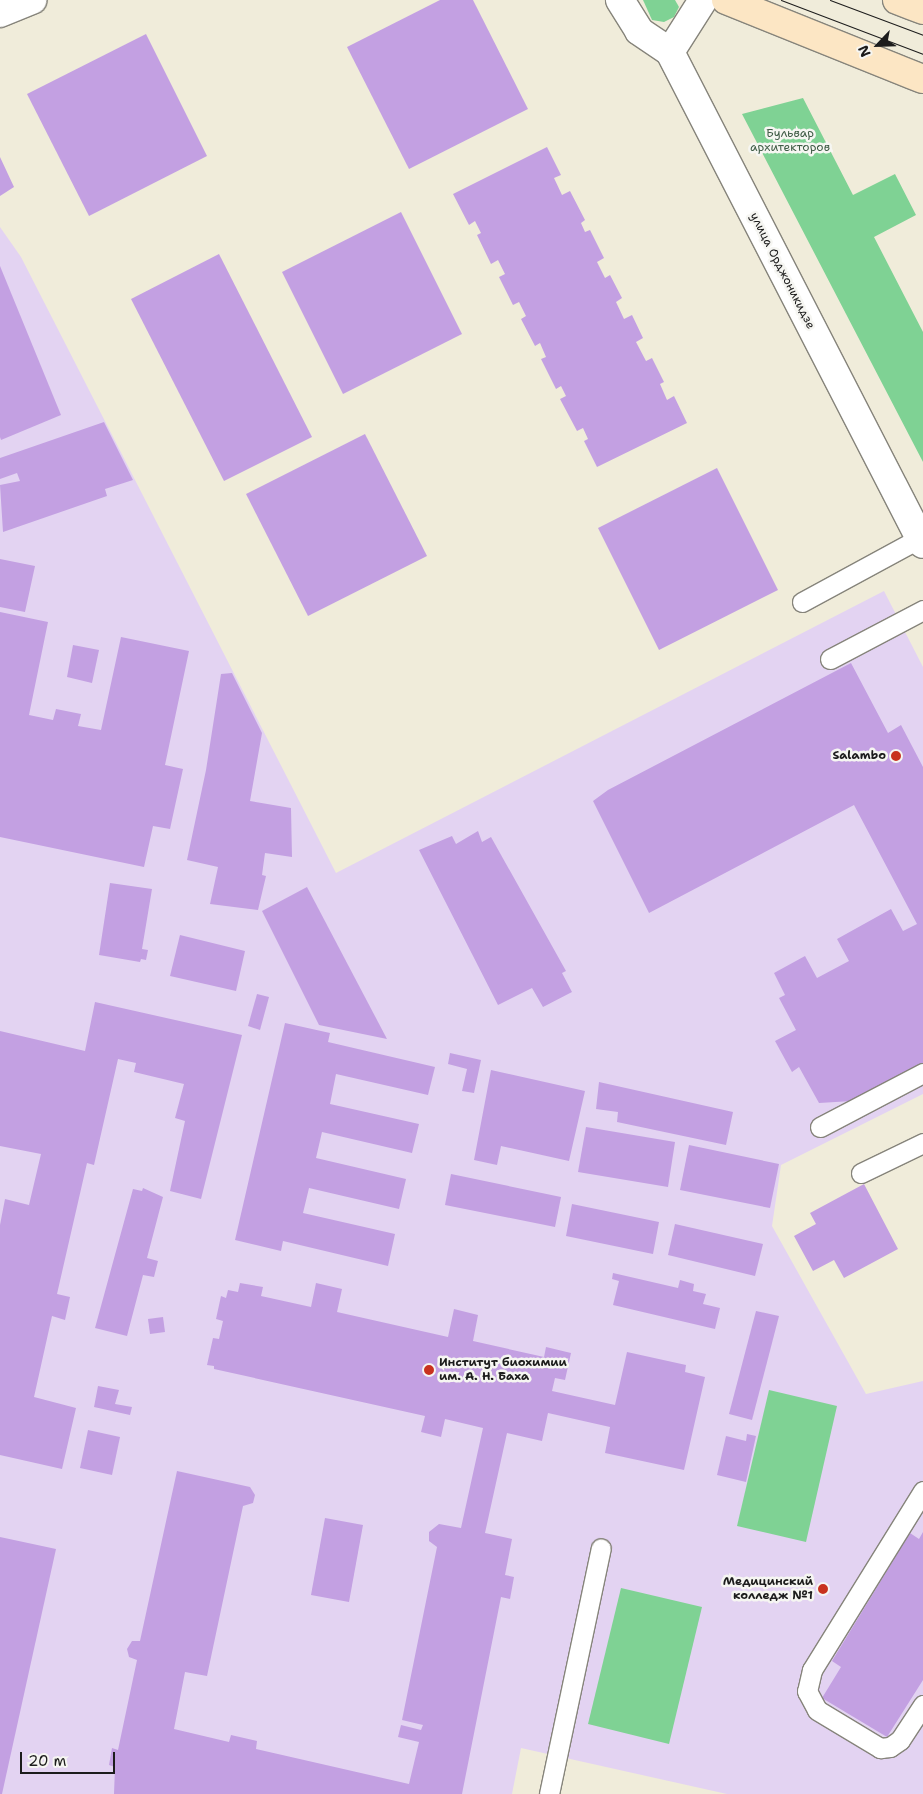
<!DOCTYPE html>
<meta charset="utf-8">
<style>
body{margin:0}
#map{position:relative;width:923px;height:1794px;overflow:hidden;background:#f0ecda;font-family:"Shantell Sans",sans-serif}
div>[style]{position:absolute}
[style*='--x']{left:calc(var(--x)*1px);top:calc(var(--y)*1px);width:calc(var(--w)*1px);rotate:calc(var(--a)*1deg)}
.built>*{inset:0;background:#e3d3f2}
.green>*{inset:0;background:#7fd294}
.building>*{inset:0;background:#c3a0e2}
.roads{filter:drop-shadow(1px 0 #86847b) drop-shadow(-1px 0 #86847b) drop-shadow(0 1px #86847b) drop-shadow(0 -1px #86847b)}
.service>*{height:19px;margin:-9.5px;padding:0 9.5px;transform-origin:9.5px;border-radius:9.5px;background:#fff}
.minor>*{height:28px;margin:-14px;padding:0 14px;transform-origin:14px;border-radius:14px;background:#fff}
.secondary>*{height:28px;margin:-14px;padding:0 14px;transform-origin:14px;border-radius:14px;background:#fce6c4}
.tram>*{height:1px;margin:-0.5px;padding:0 0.5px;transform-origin:0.5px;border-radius:0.5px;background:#1c1c1c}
.dots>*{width:14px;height:14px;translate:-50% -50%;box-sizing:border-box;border:2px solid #f6f6f2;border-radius:50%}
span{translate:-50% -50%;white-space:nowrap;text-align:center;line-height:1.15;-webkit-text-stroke:5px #f6f6f2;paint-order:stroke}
.park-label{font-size:12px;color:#3f5c46}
.street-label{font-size:12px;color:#1c1c1c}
.poi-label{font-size:12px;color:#1c1c1c;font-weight:700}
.right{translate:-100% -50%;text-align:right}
.left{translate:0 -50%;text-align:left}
.north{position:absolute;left:853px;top:20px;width:50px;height:50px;-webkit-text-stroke:4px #f6f6f2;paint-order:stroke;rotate:246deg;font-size:14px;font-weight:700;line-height:20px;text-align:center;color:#1c1c1c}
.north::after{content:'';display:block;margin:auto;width:18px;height:22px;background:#1c1c1c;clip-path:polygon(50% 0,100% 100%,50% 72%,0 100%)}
.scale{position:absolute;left:20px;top:1752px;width:95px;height:22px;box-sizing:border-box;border:2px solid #1c1c1c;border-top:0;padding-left:6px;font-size:15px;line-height:18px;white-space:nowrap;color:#1c1c1c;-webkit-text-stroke:4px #f6f6f2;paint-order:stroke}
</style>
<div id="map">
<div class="built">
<i style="clip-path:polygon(0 227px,21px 257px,336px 873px,884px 591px,923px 667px,923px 1094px,781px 1165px,772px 1226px,866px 1394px,923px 1381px,923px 1794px,727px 1794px,521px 1748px,512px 1794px,0 1794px)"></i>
</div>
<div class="green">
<i style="clip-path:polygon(643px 0,675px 0,679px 7px,674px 17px,664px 22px,652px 20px)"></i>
<i style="clip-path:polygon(803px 98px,853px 195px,895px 174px,916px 215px,874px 237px,923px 332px,923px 462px,742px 114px)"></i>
<i style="clip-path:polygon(769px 1390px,837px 1406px,806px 1542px,737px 1526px)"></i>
<i style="clip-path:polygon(621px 1588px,702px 1607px,669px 1744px,588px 1724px)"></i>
</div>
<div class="building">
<i style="clip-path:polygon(440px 0,473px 0,528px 109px,409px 169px,347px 47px)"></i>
<i style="clip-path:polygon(146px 34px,207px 156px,89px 216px,27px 94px)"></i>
<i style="clip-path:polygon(547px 147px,561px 175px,554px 178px,562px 195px,570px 191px,585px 220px,581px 223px,585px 232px,590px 230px,604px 258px,597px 262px,605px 278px,610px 275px,622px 298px,616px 302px,624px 319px,632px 315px,643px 338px,636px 342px,646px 361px,652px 358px,664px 382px,660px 384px,667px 400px,674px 396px,687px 423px,597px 467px,584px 441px,588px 439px,583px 428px,577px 431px,560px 399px,566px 396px,561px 386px,556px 389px,541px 359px,546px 357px,540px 343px,535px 346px,521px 319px,526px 316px,519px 302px,513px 305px,499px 277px,505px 274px,498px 260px,491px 264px,477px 235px,481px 233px,475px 221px,469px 225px,453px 194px)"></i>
<i style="clip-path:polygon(0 157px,14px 187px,0 196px)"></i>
<i style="clip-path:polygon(401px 212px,462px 334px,343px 394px,282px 272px)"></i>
<i style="clip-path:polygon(219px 254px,312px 437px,224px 481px,131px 299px)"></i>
<i style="clip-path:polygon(0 266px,61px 415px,1px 440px,0 437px)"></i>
<i style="clip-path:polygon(104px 422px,133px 480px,105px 489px,107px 496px,3px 532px,0 485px,20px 481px,17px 473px,0 479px,0 458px)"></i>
<i style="clip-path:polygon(365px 434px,427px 556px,308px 616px,246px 494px)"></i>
<i style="clip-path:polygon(717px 468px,778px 590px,659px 650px,598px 528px)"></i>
<i style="clip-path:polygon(0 559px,35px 566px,25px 612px,0 607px)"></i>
<i style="clip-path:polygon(0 612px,48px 622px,29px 715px,53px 720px,56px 709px,81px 714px,78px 726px,101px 730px,121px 637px,189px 651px,165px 765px,183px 769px,170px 829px,153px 826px,144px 867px,0 837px)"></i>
<i style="clip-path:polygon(73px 645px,99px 650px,92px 683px,67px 677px)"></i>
<i style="clip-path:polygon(851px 663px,888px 733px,901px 725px,923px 767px,923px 1064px,852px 1101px,819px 1103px,799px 1067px,792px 1072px,775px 1041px,796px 1030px,779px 998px,785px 995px,774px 973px,805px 956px,817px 978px,849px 961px,837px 939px,891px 909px,903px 931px,917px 924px,854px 805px,649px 913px,593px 801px,608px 790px)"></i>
<i style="clip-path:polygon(232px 673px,262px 733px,250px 801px,291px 808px,292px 857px,265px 853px,262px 875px,266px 876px,258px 910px,210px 904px,218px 867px,187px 860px,206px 770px,221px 674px)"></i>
<i style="clip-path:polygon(478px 831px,482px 842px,491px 837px,566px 971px,562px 973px,572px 992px,543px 1007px,532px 988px,498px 1005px,419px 850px,452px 836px,456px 844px)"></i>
<i style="clip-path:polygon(110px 883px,152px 889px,142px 949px,148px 950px,146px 960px,141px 959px,140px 962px,99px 955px)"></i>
<i style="clip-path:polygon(307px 887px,387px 1039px,319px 1025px,262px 911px)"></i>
<i style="clip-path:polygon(180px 935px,245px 951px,236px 991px,170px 976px)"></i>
<i style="clip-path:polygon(257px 994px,269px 997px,260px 1030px,248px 1026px)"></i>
<i style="clip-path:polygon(95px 1002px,242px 1035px,201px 1199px,170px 1191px,185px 1121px,175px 1118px,184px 1084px,134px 1072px,136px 1063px,118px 1059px,94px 1165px,87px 1163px,57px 1294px,70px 1297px,65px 1320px,52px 1316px,34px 1397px,76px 1408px,62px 1469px,0 1455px,0 1225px,5px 1199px,29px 1205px,41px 1154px,0 1146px,0 1031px,85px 1051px)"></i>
<i style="clip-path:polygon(285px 1023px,330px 1033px,328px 1042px,435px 1067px,428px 1095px,336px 1074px,330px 1104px,419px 1124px,412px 1153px,322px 1132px,316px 1158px,406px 1179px,399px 1209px,309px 1188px,303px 1213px,395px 1234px,388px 1266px,283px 1241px,281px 1251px,235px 1240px)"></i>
<i style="clip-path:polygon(450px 1053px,481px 1060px,474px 1093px,462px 1091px,467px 1069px,448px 1064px)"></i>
<i style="clip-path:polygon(491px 1070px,585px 1091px,569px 1161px,501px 1146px,497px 1165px,474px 1160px)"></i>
<i style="clip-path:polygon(599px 1082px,733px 1112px,726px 1145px,617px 1122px,618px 1112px,596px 1109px)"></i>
<i style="clip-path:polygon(586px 1127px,675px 1142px,668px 1187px,578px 1172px)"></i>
<i style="clip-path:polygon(689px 1145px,779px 1164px,770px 1208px,680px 1190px)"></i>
<i style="clip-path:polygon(451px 1174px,561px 1197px,555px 1227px,445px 1205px)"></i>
<i style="clip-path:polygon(864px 1184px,898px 1249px,844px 1278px,834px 1260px,813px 1271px,794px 1236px,816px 1224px,810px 1213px)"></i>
<i style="clip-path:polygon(143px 1188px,163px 1197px,147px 1258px,158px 1261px,154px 1277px,143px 1275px,127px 1336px,95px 1328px,133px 1189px,142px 1191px)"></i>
<i style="clip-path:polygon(572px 1204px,659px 1222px,653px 1254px,566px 1236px)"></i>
<i style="clip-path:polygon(675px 1224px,763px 1244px,755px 1276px,668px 1255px)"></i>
<i style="clip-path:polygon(613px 1273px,678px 1288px,680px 1280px,694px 1284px,693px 1291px,706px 1294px,703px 1304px,720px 1308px,715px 1329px,613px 1305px,619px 1281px,612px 1279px)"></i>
<i style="clip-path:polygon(240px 1283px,263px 1287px,261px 1296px,311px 1307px,316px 1283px,342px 1289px,337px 1312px,448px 1337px,454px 1309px,478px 1315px,473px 1341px,544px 1357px,546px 1347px,571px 1353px,565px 1380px,555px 1378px,552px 1391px,615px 1405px,627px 1352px,686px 1365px,685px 1372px,705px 1377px,684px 1470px,605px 1453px,610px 1427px,548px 1413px,542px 1441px,507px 1433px,485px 1533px,512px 1539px,505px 1575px,514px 1577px,510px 1599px,501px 1597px,462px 1794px,114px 1794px,115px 1767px,109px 1765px,112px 1748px,118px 1750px,137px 1660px,129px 1657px,127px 1649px,132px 1641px,140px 1641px,177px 1471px,250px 1487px,255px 1495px,253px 1503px,243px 1506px,207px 1676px,185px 1672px,174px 1729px,229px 1742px,231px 1735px,257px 1741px,256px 1749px,409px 1784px,419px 1742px,398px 1737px,401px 1725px,421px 1730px,423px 1725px,402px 1720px,437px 1547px,429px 1541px,429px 1532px,439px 1524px,461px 1528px,483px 1428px,445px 1419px,441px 1437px,421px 1432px,425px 1416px,214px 1369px,214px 1366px,207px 1365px,213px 1338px,219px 1339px,223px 1321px,216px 1319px,221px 1296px,226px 1298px,228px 1290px,238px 1292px)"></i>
<i style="clip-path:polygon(756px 1311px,779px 1316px,752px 1420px,729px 1414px)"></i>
<i style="clip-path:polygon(163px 1317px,165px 1332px,150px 1334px,148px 1319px)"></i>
<i style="clip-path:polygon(98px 1386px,119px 1390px,115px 1404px,132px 1407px,130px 1415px,94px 1407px)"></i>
<i style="clip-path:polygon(88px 1430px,120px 1437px,112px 1475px,80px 1468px)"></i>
<i style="clip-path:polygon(747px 1434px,756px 1436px,746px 1482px,717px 1475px,726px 1436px,746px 1441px)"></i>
<i style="clip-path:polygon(325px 1518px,363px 1525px,349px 1602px,311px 1595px)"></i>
<i style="clip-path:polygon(923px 1532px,923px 1680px,887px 1737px,822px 1698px,841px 1667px,832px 1661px,910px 1533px,919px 1539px)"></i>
<i style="clip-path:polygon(0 1537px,56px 1549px,2px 1794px,0 1794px)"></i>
</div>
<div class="roads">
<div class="service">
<i style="--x:802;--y:602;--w:134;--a:-28.5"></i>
<i style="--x:830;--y:659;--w:105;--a:-27.8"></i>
<i style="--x:820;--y:1127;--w:116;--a:-27.7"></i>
<i style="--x:861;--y:1173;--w:69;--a:-25.8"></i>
<i style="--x:923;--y:1491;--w:211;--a:121.8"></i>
<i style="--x:812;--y:1670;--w:22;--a:103"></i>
<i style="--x:807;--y:1691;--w:21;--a:62"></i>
<i style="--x:817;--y:1710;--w:74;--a:31.1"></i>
<i style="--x:880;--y:1748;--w:10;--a:-6"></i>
<i style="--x:890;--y:1747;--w:12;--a:-35"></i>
<i style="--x:900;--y:1740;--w:42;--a:-56.7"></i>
<i style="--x:549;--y:1794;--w:251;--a:-78.1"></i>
</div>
<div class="minor">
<i style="--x:620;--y:0;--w:36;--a:58"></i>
<i style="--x:639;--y:31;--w:37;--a:34"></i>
<i style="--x:670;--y:52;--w:553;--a:62.79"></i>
<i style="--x:0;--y:13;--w:35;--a:-22"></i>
<i style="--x:670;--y:52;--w:62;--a:-57.6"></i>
</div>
<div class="secondary">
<i style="--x:726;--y:0;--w:212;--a:21.9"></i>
<i style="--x:897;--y:0;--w:28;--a:21"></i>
</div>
</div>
<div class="tram">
<i style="--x:781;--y:0;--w:152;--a:20.8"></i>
<i style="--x:830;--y:0;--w:99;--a:20.6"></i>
</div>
<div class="dots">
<i style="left:896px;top:756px;background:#c8321e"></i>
<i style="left:429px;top:1370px;background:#c8321e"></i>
<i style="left:823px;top:1589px;background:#c8321e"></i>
</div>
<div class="park-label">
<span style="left:790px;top:141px">Бульвар<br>архитекторов</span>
</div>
<div class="street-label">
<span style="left:782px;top:271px;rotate:63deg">улица Орджоникидзе</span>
</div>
<div class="poi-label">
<span class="right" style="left:886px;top:756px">Salambo</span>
<span class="left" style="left:439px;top:1370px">Институт биохимии<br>им. А. Н. Баха</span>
<span class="right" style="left:813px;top:1589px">Медицинский<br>колледж №1</span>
</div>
<div class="north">N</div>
<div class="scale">20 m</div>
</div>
